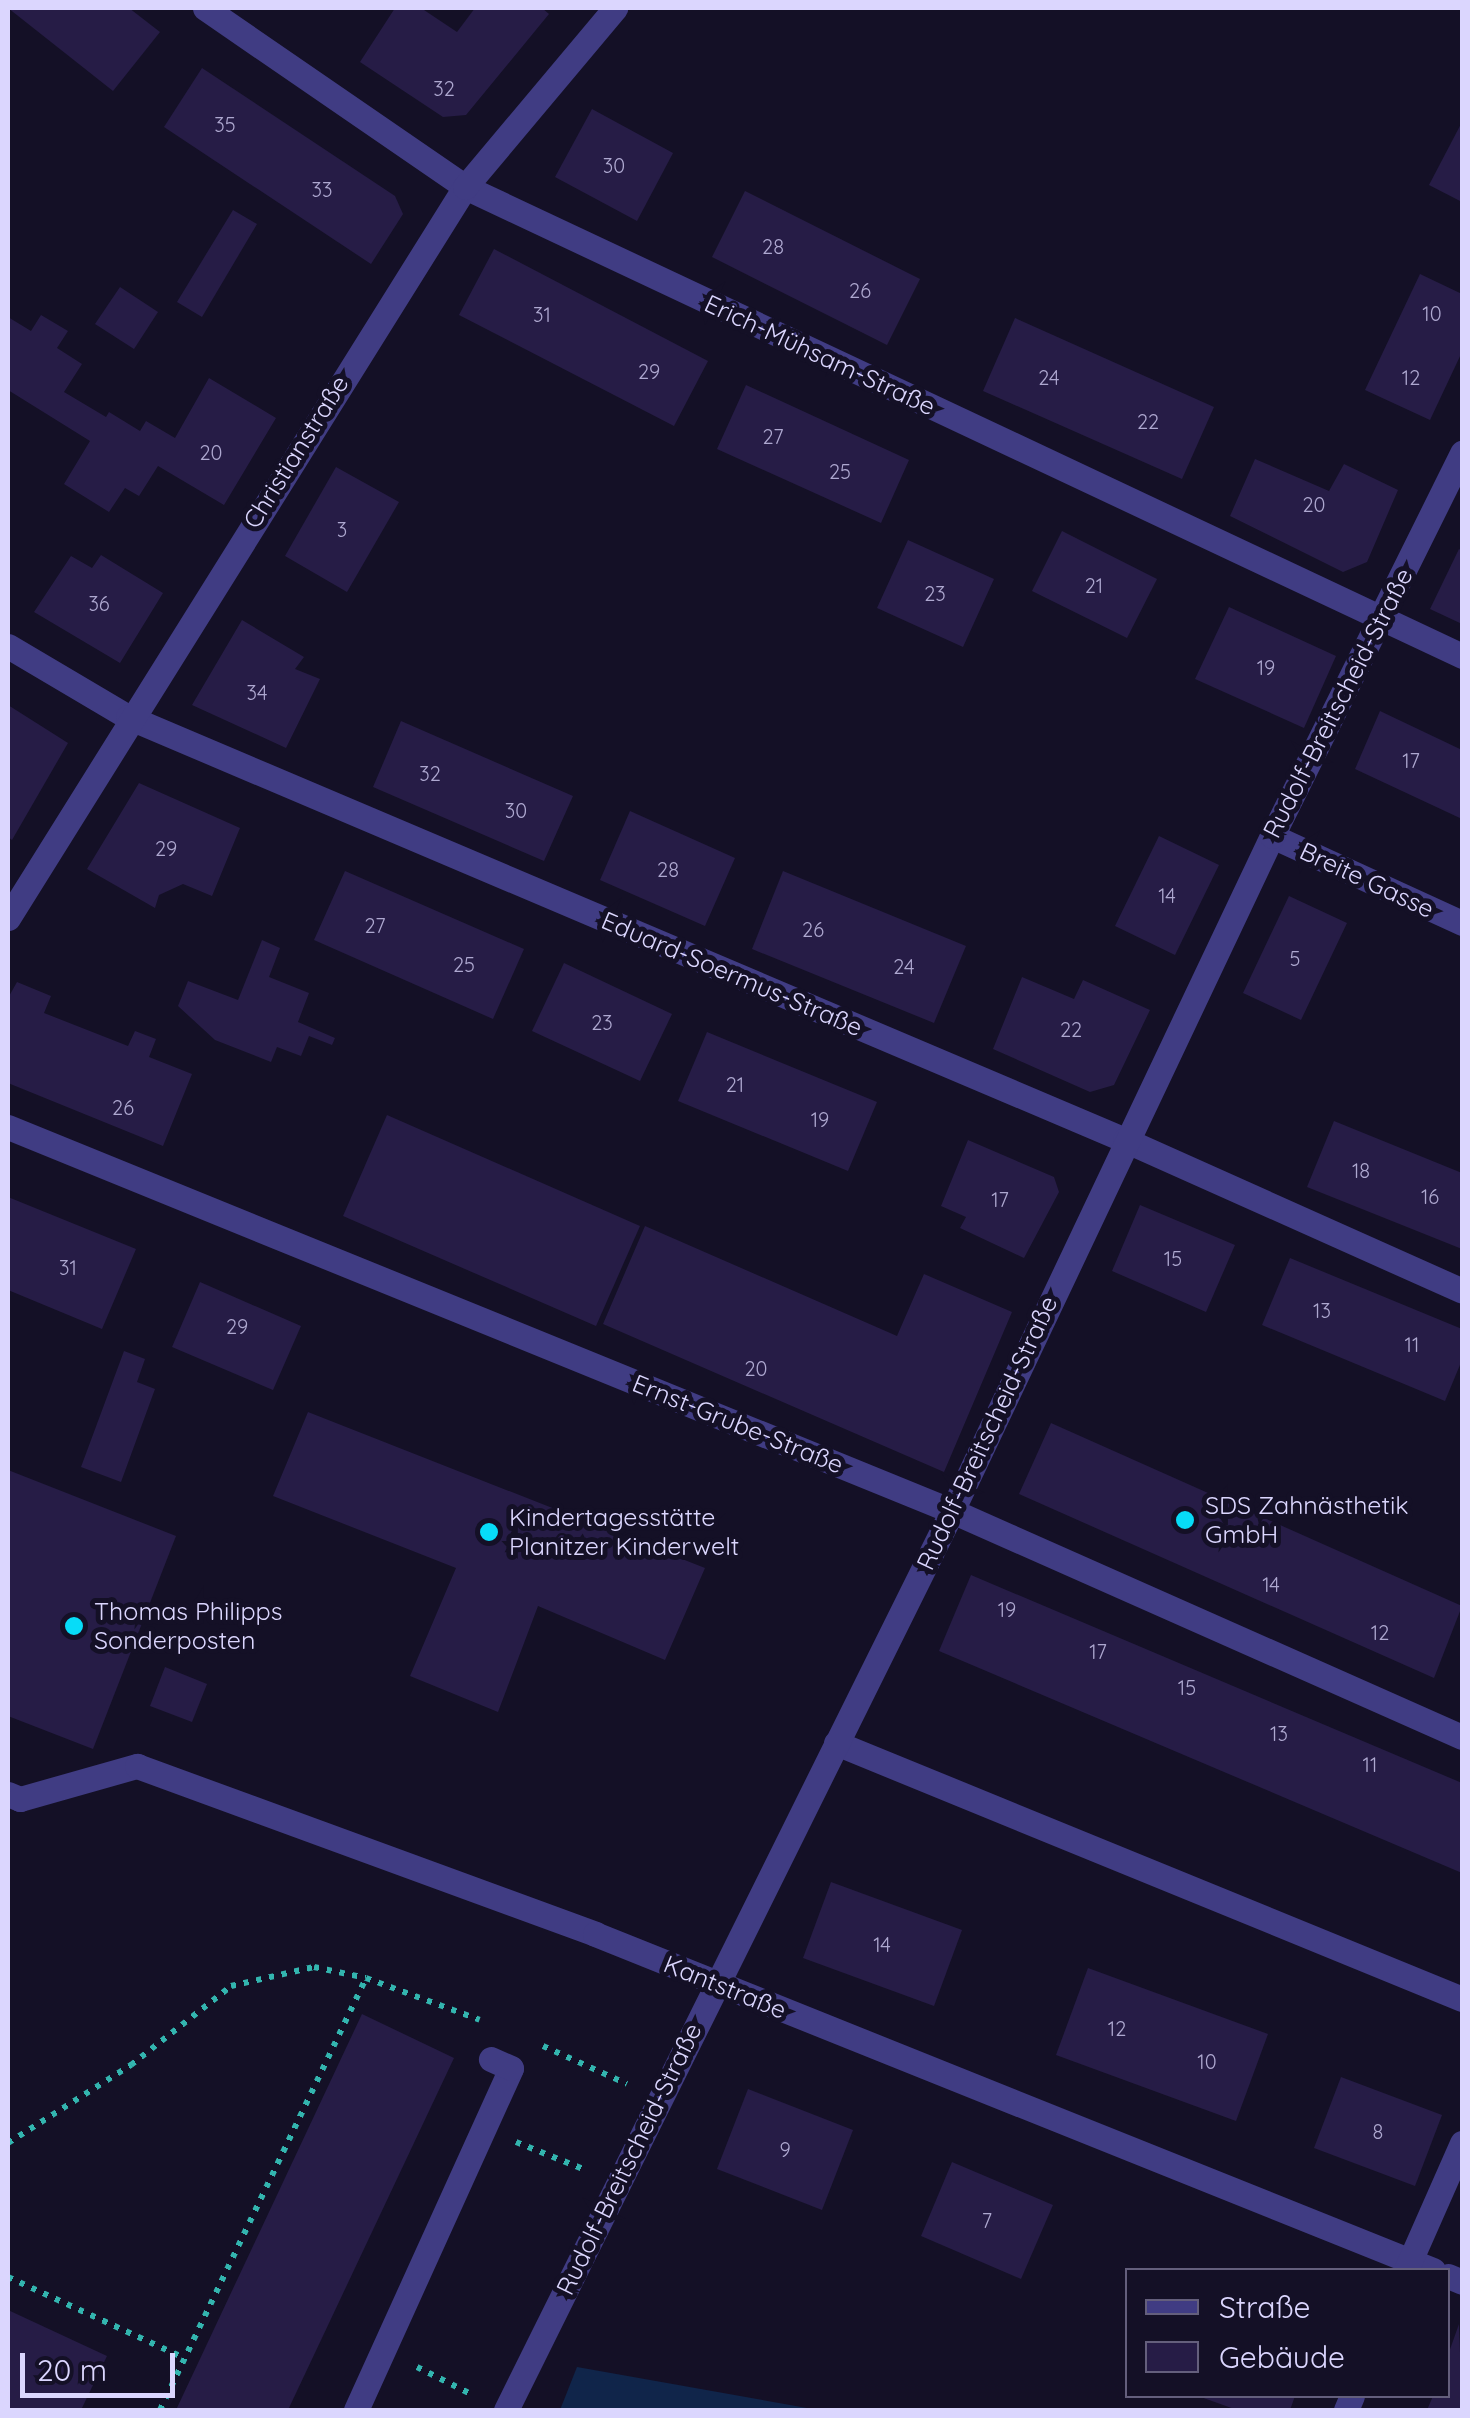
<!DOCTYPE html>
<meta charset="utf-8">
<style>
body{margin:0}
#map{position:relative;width:1470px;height:2418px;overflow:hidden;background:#141026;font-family:Quicksand,sans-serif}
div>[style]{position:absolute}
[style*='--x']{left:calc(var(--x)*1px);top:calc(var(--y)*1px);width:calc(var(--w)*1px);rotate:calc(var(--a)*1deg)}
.water>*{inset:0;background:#10254a}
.building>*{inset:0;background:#261c46}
.path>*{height:6px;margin-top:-3px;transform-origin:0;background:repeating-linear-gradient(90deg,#33b5af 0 5px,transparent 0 13px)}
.minor>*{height:25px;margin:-12.5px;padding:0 12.5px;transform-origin:12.5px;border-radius:12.5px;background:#403c83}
.dots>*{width:28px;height:28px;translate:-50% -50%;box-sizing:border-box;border:5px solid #141026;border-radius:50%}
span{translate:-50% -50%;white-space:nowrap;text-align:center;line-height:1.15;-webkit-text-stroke:10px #141026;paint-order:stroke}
.number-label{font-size:20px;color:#aea8d0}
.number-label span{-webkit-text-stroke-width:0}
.street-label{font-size:25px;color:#dbd6fe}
.poi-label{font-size:25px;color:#dbd6fe}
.left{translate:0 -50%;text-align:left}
.frame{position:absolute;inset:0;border:10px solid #dbd6fe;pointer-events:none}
.legend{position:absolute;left:1125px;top:2268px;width:325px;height:130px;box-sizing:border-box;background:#141026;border:2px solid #645f7c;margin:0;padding:12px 18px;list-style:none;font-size:30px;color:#dbd6fe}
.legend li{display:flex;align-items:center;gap:20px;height:50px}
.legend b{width:50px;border:2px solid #645f7c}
.scale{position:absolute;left:20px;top:2353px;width:155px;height:45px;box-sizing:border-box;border:5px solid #dbd6fe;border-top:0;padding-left:12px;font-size:30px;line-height:35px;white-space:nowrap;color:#dbd6fe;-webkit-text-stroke:8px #141026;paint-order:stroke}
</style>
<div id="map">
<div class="water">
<i style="clip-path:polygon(577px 2367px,818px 2410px,560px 2410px)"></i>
</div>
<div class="building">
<i style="clip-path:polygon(8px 8px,129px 8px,160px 32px,113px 91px)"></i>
<i style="clip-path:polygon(395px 8px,421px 8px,457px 32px,475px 8px,542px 8px,549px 14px,466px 115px,443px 117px,360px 62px)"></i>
<i style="clip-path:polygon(202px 68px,395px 196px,403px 214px,371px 264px,164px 127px)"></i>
<i style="clip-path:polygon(592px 109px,673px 153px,637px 221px,555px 177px)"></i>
<i style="clip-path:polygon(1462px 122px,1462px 202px,1429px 185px)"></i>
<i style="clip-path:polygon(745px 191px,920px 279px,887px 345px,712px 257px)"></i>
<i style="clip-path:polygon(233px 210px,257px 224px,202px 317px,177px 302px)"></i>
<i style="clip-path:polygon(494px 249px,708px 361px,674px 426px,459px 315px)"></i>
<i style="clip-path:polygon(1420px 274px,1462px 294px,1462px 352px,1430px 420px,1365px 390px)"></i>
<i style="clip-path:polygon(120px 287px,158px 312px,134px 349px,95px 324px)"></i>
<i style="clip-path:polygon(41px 315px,68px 331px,57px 348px,82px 364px,64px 392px,106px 417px,109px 412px,140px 431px,146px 421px,175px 438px,209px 378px,276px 418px,224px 505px,158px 466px,139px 496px,125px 488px,109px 512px,64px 484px,90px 441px,8px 390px,8px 317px,31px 331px)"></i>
<i style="clip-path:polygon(1015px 318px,1214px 407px,1182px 479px,983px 391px)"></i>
<i style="clip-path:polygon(746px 385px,909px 460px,881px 523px,717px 449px)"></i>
<i style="clip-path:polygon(1255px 459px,1329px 491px,1344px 464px,1398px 490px,1367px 562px,1343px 572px,1230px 516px)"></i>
<i style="clip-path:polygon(336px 467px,399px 502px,347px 592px,285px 556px)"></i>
<i style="clip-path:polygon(1062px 531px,1157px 579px,1127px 638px,1032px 591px)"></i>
<i style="clip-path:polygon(908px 540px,994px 579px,963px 647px,877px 608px)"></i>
<i style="clip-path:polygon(1459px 549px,1462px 551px,1462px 624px,1430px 609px)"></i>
<i style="clip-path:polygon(101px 555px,163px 593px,120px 663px,34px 612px,71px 556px,92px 568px)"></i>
<i style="clip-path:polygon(1229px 607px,1336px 656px,1304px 728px,1195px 679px)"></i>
<i style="clip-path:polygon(242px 620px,304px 657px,295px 669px,320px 679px,286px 748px,192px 705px)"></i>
<i style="clip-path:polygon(8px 705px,68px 743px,12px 840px,8px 837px)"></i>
<i style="clip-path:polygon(1380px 711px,1462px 750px,1462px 819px,1355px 769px)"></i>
<i style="clip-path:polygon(401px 721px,573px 796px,544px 861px,373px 787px)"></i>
<i style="clip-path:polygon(139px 783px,240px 828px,212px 896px,183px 884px,159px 895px,155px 908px,87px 869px)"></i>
<i style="clip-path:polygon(630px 811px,735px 858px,705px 926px,600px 880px)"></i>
<i style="clip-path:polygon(1159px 836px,1219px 865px,1175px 955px,1115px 926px)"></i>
<i style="clip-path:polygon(345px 871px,524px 949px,493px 1019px,314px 940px)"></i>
<i style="clip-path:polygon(783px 871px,966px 946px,934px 1023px,752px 949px)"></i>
<i style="clip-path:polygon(1289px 896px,1347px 923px,1301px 1020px,1243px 993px)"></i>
<i style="clip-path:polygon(262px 940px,280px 948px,269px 977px,309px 993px,298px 1022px,335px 1038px,332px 1045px,309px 1036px,301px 1056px,277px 1047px,271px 1062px,215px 1040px,178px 1006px,188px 981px,238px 1000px)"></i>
<i style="clip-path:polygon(564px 963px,672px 1014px,640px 1081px,532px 1031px)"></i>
<i style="clip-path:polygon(1022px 977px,1074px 999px,1083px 980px,1150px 1010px,1114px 1085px,1090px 1092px,993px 1049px)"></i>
<i style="clip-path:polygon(17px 982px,51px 996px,44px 1013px,128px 1046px,135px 1031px,156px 1039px,149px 1057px,192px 1074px,163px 1146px,8px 1083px,8px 998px)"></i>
<i style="clip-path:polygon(707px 1032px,877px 1102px,848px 1171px,678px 1101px)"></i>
<i style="clip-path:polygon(387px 1115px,640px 1226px,596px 1326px,343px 1216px)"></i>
<i style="clip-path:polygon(1334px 1121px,1462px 1173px,1462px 1249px,1307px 1187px)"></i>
<i style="clip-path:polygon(968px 1140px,1054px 1177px,1059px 1192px,1024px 1258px,960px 1228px,966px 1217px,941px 1206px)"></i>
<i style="clip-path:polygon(8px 1197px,136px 1249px,102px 1329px,8px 1290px)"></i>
<i style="clip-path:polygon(1140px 1205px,1235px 1245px,1206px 1312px,1112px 1271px)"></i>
<i style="clip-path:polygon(645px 1226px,897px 1336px,924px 1274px,1012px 1312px,944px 1472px,603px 1324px)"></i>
<i style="clip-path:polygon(1290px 1258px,1462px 1329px,1462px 1360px,1445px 1401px,1262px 1325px)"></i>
<i style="clip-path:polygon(200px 1282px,301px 1326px,273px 1390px,172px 1347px)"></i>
<i style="clip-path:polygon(124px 1351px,145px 1359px,137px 1382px,155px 1389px,121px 1482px,81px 1467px)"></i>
<i style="clip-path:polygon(308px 1412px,705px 1568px,665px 1660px,538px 1606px,498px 1712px,410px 1676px,456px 1568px,273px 1496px)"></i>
<i style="clip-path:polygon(1051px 1423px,1462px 1606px,1434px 1678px,1019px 1494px)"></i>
<i style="clip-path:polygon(8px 1470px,176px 1536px,93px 1749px,8px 1716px)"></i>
<i style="clip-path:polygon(971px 1575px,1462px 1783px,1462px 1873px,939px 1651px)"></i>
<i style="clip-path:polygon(165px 1667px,207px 1684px,192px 1722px,150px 1706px)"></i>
<i style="clip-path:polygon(831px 1882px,962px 1930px,934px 2006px,803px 1958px)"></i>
<i style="clip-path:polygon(1088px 1968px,1268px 2034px,1236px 2121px,1056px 2055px)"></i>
<i style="clip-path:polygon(362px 2014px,454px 2058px,288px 2410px,176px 2410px)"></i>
<i style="clip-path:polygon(1341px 2077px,1442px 2115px,1415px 2186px,1314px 2148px)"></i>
<i style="clip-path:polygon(748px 2089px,853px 2130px,822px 2210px,717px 2169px)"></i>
<i style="clip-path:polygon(952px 2162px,1053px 2205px,1021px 2279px,921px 2236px)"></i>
<i style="clip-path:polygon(8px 2310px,107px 2356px,81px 2410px,8px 2410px)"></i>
<i style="clip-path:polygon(1459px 2324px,1462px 2410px,1427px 2410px,1433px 2396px,1448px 2396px,1448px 2355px)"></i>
<i style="clip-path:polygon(1198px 2396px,1295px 2396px,1290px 2410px,1237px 2410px)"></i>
</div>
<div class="path">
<i style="--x:543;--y:2046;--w:92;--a:24.3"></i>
<i style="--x:516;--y:2142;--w:72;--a:21.9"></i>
<i style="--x:8;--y:2143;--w:146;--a:-32.4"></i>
<i style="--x:131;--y:2065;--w:127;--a:-38.3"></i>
<i style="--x:231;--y:1986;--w:85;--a:-12.9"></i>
<i style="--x:314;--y:1967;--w:53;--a:11.9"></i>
<i style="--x:366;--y:1978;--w:121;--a:20.2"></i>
<i style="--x:8;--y:2277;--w:194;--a:24.7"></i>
<i style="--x:417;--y:2367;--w:63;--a:26.6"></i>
<i style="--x:160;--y:2410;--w:479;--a:-64.5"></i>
</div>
<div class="minor">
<i style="--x:205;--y:8;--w:316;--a:34.5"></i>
<i style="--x:465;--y:187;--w:1102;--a:25.19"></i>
<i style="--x:8;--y:646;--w:139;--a:30.6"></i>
<i style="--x:128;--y:717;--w:1083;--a:22.99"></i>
<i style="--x:1125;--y:1140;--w:369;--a:24.1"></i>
<i style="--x:1272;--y:836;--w:209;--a:24.6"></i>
<i style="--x:8;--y:918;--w:862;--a:-57.99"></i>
<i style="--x:465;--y:187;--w:234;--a:-50"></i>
<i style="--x:8;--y:1127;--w:1019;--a:22.14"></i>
<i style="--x:952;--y:1511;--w:558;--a:23.9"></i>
<i style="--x:836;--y:1743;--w:676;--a:22.24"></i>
<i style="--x:8;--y:1794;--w:13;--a:23"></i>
<i style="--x:20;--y:1799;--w:122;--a:-15.8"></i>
<i style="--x:137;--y:1766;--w:488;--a:20.1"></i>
<i style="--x:595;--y:1934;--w:903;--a:21.85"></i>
<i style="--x:1406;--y:2270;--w:139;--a:-66.2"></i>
<i style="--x:1448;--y:2276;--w:15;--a:23"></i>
<i style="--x:356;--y:2410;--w:375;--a:-65.6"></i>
<i style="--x:511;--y:2068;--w:22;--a:-156"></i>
<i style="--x:506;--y:2410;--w:1004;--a:-63.61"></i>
<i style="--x:952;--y:1511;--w:747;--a:-64.64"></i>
<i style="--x:1272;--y:836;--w:428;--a:-63.6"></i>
<i style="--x:1346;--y:2410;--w:15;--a:-67"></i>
</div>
<div class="dots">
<i style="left:1185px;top:1520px;background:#07dcf8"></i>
<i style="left:489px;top:1532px;background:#07dcf8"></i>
<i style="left:74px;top:1626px;background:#07dcf8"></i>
</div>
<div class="number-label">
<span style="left:444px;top:88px">32</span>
<span style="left:225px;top:124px">35</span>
<span style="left:614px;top:165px">30</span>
<span style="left:322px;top:189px">33</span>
<span style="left:773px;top:246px">28</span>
<span style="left:860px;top:290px">26</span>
<span style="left:1432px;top:313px">10</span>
<span style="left:542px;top:314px">31</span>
<span style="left:649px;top:371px">29</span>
<span style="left:1049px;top:377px">24</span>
<span style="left:1411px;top:377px">12</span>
<span style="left:1148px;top:421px">22</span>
<span style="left:773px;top:436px">27</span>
<span style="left:211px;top:452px">20</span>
<span style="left:840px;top:471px">25</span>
<span style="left:1314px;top:504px">20</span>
<span style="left:342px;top:529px">3</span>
<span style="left:1094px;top:585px">21</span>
<span style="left:935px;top:593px">23</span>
<span style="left:99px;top:603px">36</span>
<span style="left:1266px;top:667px">19</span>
<span style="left:257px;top:692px">34</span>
<span style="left:1411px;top:760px">17</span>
<span style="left:430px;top:773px">32</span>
<span style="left:516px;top:810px">30</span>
<span style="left:166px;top:848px">29</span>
<span style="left:668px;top:869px">28</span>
<span style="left:1167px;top:895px">14</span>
<span style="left:375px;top:925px">27</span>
<span style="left:813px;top:929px">26</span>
<span style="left:1295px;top:958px">5</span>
<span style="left:464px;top:964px">25</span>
<span style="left:904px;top:966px">24</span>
<span style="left:602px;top:1022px">23</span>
<span style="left:1071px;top:1029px">22</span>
<span style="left:735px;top:1084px">21</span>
<span style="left:123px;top:1107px">26</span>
<span style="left:820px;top:1119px">19</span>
<span style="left:1361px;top:1170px">18</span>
<span style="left:1430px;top:1196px">16</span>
<span style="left:1000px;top:1199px">17</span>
<span style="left:1173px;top:1258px">15</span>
<span style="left:68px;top:1267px">31</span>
<span style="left:1322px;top:1310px">13</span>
<span style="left:237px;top:1326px">29</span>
<span style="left:1412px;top:1344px">11</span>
<span style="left:756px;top:1368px">20</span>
<span style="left:1271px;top:1584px">14</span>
<span style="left:1007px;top:1609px">19</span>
<span style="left:1380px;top:1632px">12</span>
<span style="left:1098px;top:1651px">17</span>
<span style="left:1187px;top:1687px">15</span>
<span style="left:1279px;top:1733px">13</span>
<span style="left:1370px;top:1764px">11</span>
<span style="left:882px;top:1944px">14</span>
<span style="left:1117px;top:2028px">12</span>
<span style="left:1207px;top:2061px">10</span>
<span style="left:1378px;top:2131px">8</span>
<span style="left:785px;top:2149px">9</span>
<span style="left:987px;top:2220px">7</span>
</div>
<div class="street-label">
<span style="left:820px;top:355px;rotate:25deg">Erich-Mühsam-Straße</span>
<span style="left:296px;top:452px;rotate:-58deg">Christianstraße</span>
<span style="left:1338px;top:703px;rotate:-63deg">Rudolf-Breitscheid-Straße</span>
<span style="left:1367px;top:880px;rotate:25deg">Breite Gasse</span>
<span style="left:732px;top:974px;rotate:23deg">Eduard-Soermus-Straße</span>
<span style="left:738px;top:1424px;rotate:22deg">Ernst-Grube-Straße</span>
<span style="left:987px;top:1433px;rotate:-65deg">Rudolf-Breitscheid-Straße</span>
<span style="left:725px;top:1987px;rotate:22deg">Kantstraße</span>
<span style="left:629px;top:2159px;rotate:-64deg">Rudolf-Breitscheid-Straße</span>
</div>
<div class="poi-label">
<span class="left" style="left:1205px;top:1520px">SDS Zahnästhetik<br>GmbH</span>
<span class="left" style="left:509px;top:1532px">Kindertagesstätte<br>Planitzer Kinderwelt</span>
<span class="left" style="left:94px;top:1626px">Thomas Philipps<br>Sonderposten</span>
</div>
<div class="frame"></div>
<ul class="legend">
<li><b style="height:12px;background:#403c83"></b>Straße</li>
<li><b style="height:28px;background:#261c46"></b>Gebäude</li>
</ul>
<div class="scale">20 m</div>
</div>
